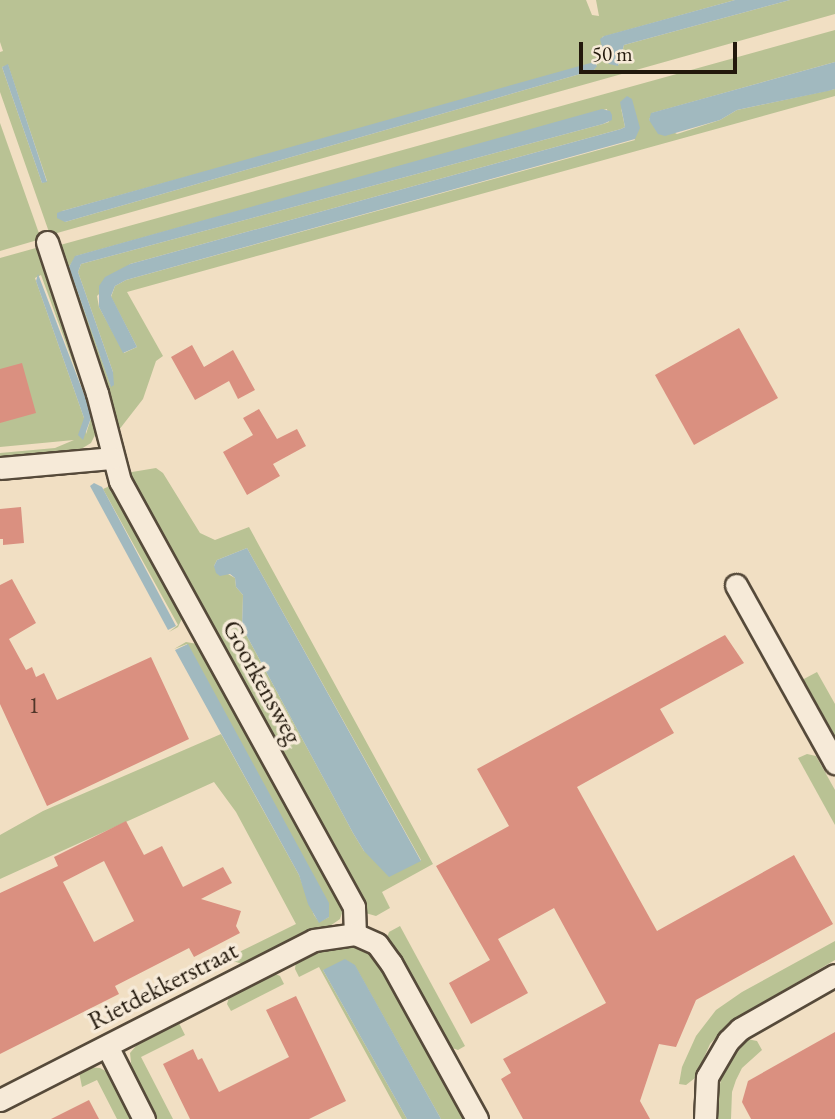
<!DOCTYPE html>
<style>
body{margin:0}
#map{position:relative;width:835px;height:1119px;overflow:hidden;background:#f1dfc3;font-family:"EB Garamond",serif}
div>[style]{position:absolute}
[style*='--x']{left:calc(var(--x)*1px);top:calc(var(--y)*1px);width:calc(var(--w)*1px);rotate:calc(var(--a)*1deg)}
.green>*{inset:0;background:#b9c294}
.water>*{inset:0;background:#a1b9bf}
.building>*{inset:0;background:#da9080}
.roads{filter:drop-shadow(2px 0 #564a3a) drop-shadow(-2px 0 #564a3a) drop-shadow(0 2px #564a3a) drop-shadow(0 -2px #564a3a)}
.minor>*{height:21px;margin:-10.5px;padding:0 10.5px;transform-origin:10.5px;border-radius:10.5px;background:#f6ead8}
span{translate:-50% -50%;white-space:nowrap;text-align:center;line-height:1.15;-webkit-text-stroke:7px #f6ead8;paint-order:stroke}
.number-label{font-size:23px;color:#503629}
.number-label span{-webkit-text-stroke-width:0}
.street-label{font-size:26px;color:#22180c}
.scale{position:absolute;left:579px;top:42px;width:158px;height:32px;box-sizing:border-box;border:4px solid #22180c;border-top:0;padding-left:9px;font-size:21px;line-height:24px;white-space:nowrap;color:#22180c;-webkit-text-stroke:5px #f6ead8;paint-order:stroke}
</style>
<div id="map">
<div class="green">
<i style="clip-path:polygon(evenodd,0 0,586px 0,592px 15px,599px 16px,596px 0,735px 0,602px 37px,605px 58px,619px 65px,624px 45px,790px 0,835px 0,835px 14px,50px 235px,0 92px,0 52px,3px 51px,0 42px,0 0,597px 64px,594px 70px,65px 222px,62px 211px,597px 64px,0 0,8px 65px,47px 181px,42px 183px,2px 67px,8px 65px)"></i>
<i style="clip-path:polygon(evenodd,835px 30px,835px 62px,652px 113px,649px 120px,677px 134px,720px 120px,737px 110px,835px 89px,835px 96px,127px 292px,163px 356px,156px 361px,143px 399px,115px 435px,53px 247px,835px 30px,621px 108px,635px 140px,126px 280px,115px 286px,111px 297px,137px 347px,124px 353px,99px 307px,97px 296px,130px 264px,621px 129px,625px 127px,621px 108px,835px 30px,607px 109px,609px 122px,603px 124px,81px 264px,78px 272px,113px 372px,111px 386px,69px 267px,76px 256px,607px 109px)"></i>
<i style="clip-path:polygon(0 123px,41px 239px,0 251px)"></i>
<i style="clip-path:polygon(evenodd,43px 246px,99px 427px,91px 443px,76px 452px,0 461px,0 453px,55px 448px,74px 440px,0 447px,0 258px,43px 246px,41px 275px,92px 415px,86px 434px,84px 418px,35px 278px,41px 275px)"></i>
<i style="clip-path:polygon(evenodd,156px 468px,163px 473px,200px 533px,215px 540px,249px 527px,433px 864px,382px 892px,390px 908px,376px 916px,362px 912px,126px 473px,156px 468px,247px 548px,421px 860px,420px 861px,364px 851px,353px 833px,242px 627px,243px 595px,236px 587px,235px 578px,214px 566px,217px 560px,247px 548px)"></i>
<i style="clip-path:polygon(112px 485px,185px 612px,178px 627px,169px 632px,178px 625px,103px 489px)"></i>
<i style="clip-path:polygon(186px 642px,203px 645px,344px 907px,340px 919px,330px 926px,315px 930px,245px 965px,233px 961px,231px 956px,296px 924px,236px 812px,214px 782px,0 879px,0 835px,43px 811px,221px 734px,299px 875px,314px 915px,319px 922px,329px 917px,187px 644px,174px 649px)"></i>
<i style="clip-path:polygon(817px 672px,835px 704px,835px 740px,802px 680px)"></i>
<i style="clip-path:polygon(807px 754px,816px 756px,835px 790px,835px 825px,798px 758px)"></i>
<i style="clip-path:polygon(400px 926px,465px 1046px,458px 1050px,449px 1047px,386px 941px,389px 932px)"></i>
<i style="clip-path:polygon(835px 941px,835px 960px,731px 1021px,710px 1044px,695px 1078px,686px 1085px,679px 1084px,682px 1067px,696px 1036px,716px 1010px,742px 992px)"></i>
<i style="clip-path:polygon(343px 944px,364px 950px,381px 965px,466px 1119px,441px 1119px,355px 966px,323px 970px,407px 1119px,402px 1119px,319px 967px,299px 977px,295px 969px,296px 961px,323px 948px)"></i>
<i style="clip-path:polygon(273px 973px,280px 976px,284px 984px,231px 1011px,227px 1004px,230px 994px)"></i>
<i style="clip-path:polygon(178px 1021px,185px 1035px,141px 1057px,173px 1119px,156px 1119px,132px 1071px,130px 1053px,141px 1040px)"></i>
<i style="clip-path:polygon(747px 1039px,757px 1041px,762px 1050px,742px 1068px,736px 1080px,732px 1092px,731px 1119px,716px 1119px,716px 1100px,723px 1072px)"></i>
<i style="clip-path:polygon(88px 1067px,100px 1068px,111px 1074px,134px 1119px,117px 1119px,97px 1080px,82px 1087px,79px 1072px)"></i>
</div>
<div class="water">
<i style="clip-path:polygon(735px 0,790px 0,624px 45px,618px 66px,609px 64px,605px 59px,600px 39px,604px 36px)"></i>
<i style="clip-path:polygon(594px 62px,597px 66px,594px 70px,65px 222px,57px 218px,57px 213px,62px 211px)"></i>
<i style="clip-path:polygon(835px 62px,835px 89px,828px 91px,737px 110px,720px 120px,665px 136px,658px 134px,649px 120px,651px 113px)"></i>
<i style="clip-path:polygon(8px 64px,47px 182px,42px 183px,2px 67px)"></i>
<i style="clip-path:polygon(627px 96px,632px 99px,640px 128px,635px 139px,126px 280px,115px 286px,111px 296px,137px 347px,123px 353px,99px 307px,99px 286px,105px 277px,130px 264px,621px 129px,625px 127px,620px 102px)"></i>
<i style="clip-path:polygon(602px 109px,610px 111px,612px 115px,612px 120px,603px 124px,81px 264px,78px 272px,113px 372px,114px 385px,111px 387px,69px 267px,75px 256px)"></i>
<i style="clip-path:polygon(38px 274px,92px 415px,83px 440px,78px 435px,84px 418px,36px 281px)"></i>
<i style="clip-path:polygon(94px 483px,102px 487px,176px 626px,168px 630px,90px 486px)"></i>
<i style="clip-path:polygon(247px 548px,421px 861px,389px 877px,364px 851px,353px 833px,242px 627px,243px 595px,236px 587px,235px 578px,230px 574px,220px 576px,216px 573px,214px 566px,217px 560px)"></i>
<i style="clip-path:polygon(188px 644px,329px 903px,329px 917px,319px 923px,308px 904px,299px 875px,175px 650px)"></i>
<i style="clip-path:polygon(345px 959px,355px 965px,441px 1119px,407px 1119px,323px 970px)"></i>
</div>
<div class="building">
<i style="clip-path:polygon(739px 328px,778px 398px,694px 445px,655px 375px)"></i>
<i style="clip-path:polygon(192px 345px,204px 367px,233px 350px,255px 390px,238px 399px,229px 381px,195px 400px,171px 357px)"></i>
<i style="clip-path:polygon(22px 363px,36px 413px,0 423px,0 369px)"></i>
<i style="clip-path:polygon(259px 409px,277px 439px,297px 429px,306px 446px,273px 464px,280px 476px,247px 495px,223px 452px,253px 435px,243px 418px)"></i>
<i style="clip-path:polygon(21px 507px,24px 543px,3px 545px,3px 539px,0 539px,0 509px)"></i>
<i style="clip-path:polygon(12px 579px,36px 623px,9px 639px,26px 670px,32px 667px,36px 677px,44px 673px,57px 700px,151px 657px,189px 739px,47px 806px,0 704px,0 585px)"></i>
<i style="clip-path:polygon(725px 635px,744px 663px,660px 709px,674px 733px,577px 787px,657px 931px,794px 855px,833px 924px,696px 1000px,676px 1047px,659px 1044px,640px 1101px,650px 1119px,523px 1119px,501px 1079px,511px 1073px,503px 1059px,606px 1003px,554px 908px,498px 939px,528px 993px,471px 1024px,449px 983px,490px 960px,436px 866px,509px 826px,477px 769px)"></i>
<i style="clip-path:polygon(evenodd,126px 821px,144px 855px,162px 846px,183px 887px,223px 867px,232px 883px,201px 899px,241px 911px,236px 926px,240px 933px,194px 957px,189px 948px,115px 986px,119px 994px,0 1054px,0 893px,58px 866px,54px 857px,126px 821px,104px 861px,134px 921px,94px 942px,63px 882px,104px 861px)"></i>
<i style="clip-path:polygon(296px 996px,346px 1101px,309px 1119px,190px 1119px,163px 1064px,193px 1049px,198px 1060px,202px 1058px,219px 1092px,289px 1057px,266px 1010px)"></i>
<i style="clip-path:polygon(835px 1032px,835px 1119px,751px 1119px,742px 1102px,748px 1081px)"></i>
<i style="clip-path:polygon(89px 1100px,99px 1119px,51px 1119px)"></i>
</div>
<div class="roads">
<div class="minor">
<i style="--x:47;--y:242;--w:159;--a:71.7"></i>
<i style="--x:97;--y:393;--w:91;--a:75.4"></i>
<i style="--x:120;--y:481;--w:486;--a:61.2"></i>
<i style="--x:354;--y:907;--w:27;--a:88"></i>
<i style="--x:0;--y:468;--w:112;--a:-5.1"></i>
<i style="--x:736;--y:585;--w:204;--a:60.9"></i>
<i style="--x:107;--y:1046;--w:82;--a:63.1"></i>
<i style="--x:0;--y:1100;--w:352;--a:-27"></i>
<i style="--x:314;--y:940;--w:41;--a:-8.3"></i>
<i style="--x:355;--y:934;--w:24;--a:24"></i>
<i style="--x:377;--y:944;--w:24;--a:54"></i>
<i style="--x:391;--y:963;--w:178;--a:61.1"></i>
<i style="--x:705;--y:1119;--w:42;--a:-87.3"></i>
<i style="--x:707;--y:1077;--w:42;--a:-59.7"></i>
<i style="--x:728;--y:1041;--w:17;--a:-45"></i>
<i style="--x:740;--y:1029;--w:109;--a:-29.6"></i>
</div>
</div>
<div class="number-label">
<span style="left:34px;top:705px">1</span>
</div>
<div class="street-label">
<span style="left:262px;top:682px;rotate:61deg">Goorkensweg</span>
<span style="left:163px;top:986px;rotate:-27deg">Rietdekkerstraat</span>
</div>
<div class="scale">50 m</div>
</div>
